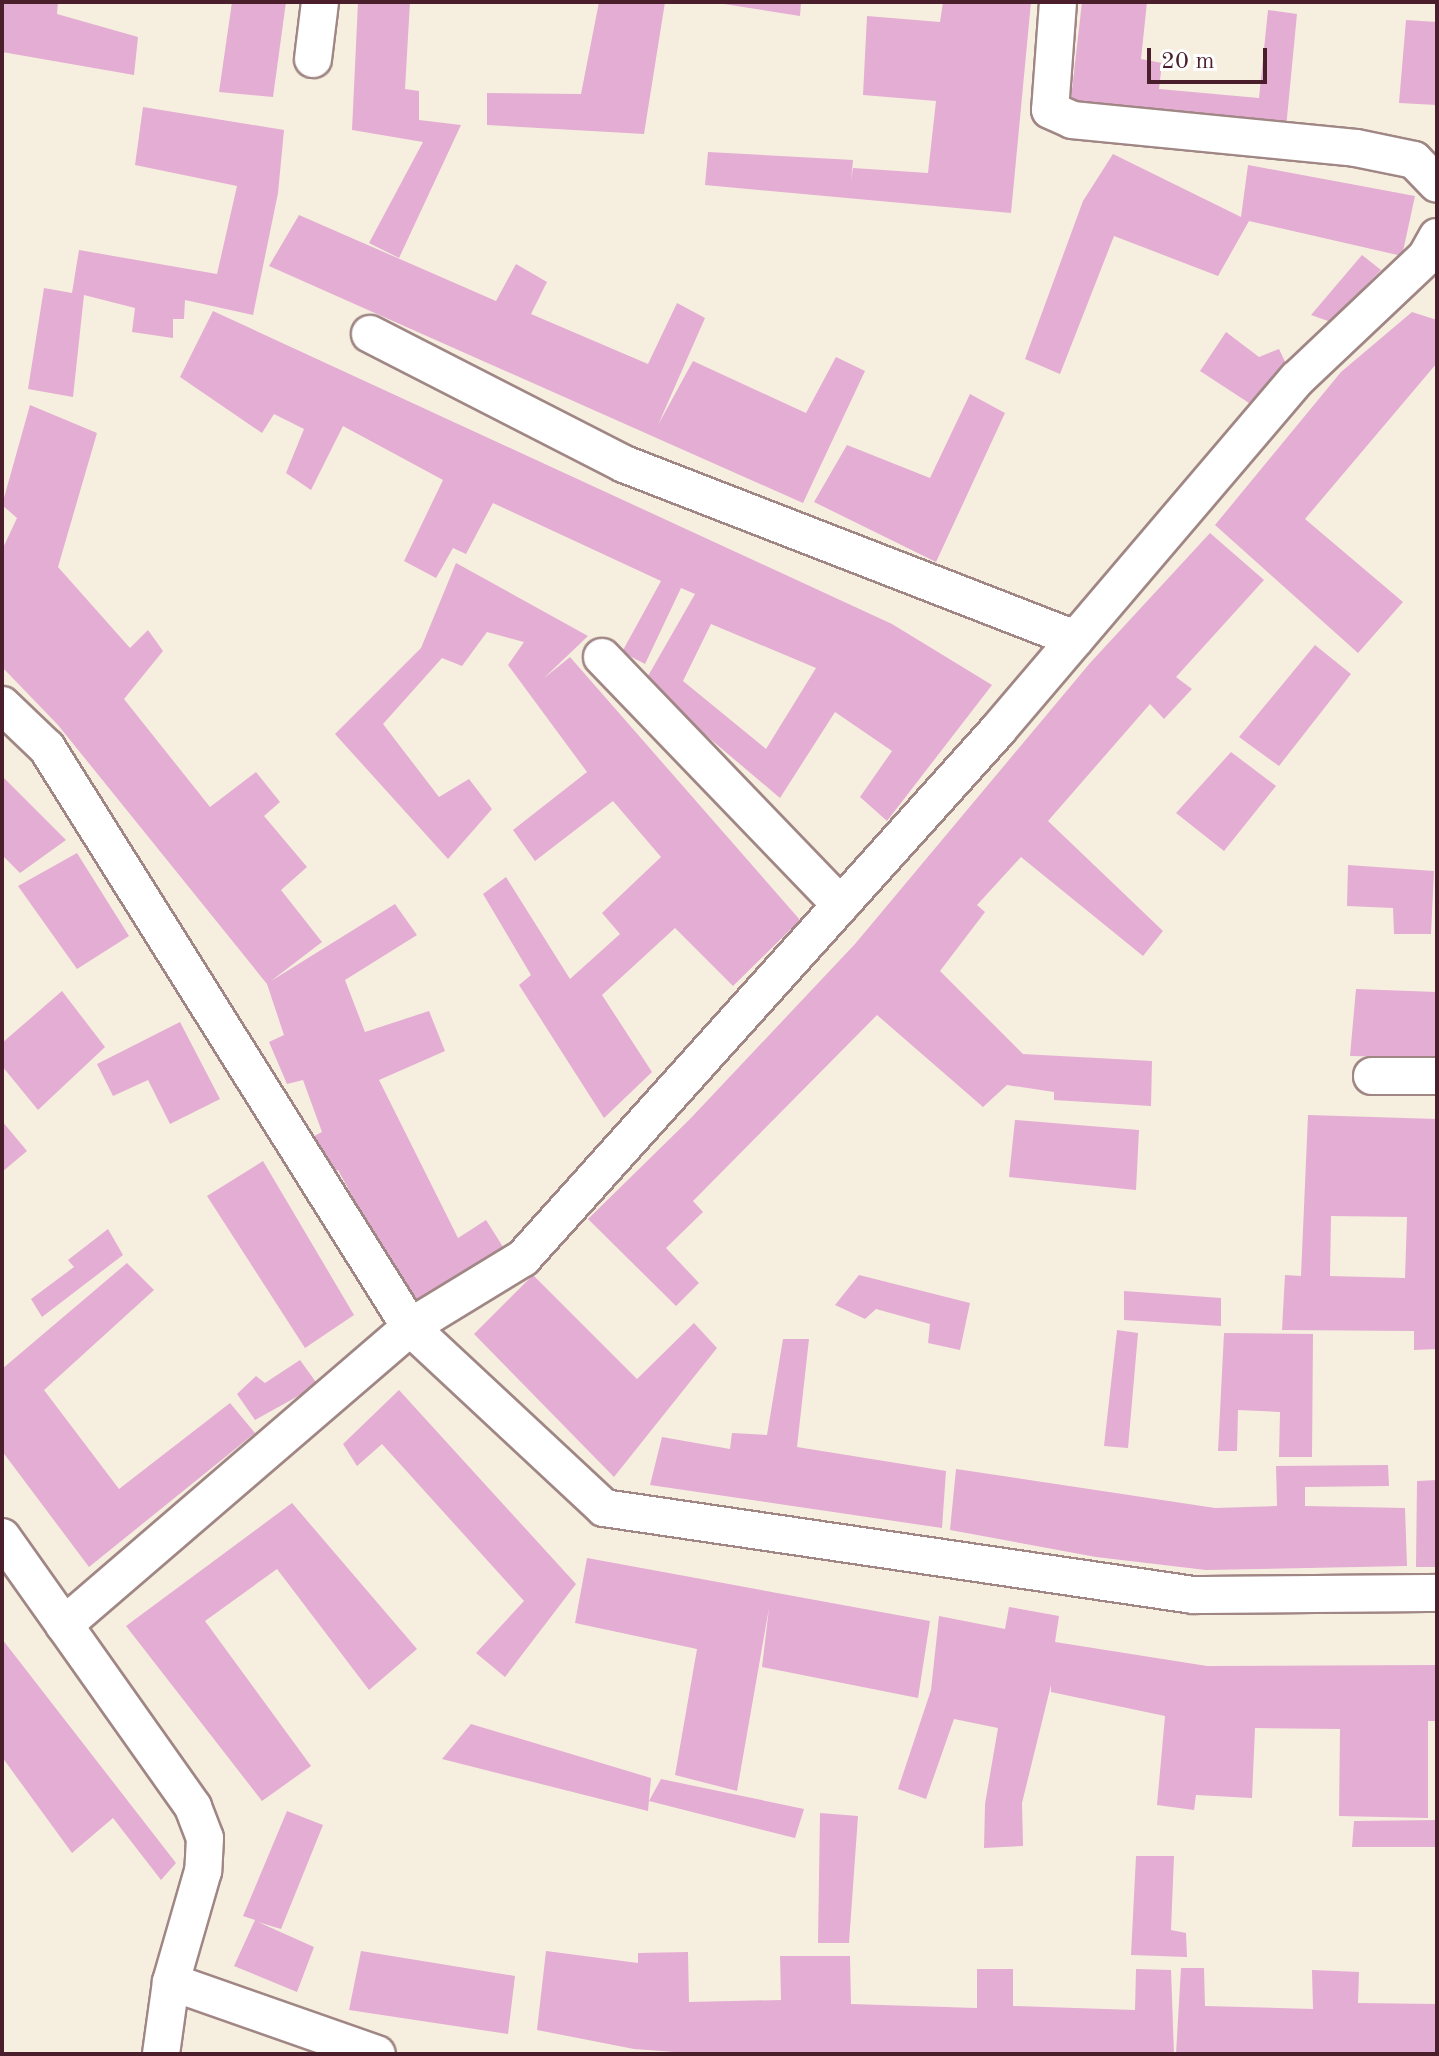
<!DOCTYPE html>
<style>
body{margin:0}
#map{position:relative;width:1439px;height:2056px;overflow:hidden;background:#f6efdf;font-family:"Old Standard TT",serif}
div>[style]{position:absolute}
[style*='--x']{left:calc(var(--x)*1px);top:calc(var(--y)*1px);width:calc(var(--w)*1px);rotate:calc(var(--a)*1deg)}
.building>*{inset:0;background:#e4add3}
.roads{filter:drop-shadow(2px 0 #a08785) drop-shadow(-2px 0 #a08785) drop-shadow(0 2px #a08785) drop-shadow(0 -2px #a08785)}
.street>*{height:36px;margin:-18px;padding:0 18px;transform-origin:18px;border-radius:18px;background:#fff}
span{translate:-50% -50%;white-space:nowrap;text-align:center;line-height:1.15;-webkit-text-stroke:8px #fff;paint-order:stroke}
.frame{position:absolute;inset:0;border:4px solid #4a1f2b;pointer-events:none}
.scale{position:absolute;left:1147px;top:48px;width:120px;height:36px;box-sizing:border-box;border:4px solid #4a1f2b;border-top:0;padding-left:10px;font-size:24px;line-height:28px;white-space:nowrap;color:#4a1f2b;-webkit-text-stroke:6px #fff;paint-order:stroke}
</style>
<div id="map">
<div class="building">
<i style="clip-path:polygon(2px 2px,58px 2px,57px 14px,138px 37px,134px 75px,2px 52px)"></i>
<i style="clip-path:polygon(232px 2px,286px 2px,273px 97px,219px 92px)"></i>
<i style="clip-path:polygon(358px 2px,410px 2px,405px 89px,419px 91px,419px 120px,461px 125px,399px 258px,369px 243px,423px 142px,352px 130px)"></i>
<i style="clip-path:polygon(599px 2px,665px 2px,644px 134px,487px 125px,487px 93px,581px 94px)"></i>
<i style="clip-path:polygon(711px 2px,801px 2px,800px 16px)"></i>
<i style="clip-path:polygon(943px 2px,1031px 2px,1011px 213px,705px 185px,708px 152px,853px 160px,851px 181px,853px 168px,928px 173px,936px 101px,863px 95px,867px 16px,940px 22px)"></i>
<i style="clip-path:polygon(1082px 2px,1147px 2px,1141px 59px,1162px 63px,1159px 89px,1259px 98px,1268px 10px,1297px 14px,1286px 128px,1070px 107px)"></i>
<i style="clip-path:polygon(1406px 20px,1437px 22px,1437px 105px,1399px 103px)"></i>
<i style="clip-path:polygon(143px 107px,284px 130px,278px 193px,253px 315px,185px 300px,184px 319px,173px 319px,173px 338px,132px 332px,135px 308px,84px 295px,73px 397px,28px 389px,44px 288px,72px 293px,79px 250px,217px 274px,237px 186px,135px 165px)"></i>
<i style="clip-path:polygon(1113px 154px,1241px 217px,1248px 165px,1415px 196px,1402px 256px,1249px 221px,1218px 276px,1114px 236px,1060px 374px,1025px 359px,1083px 201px)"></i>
<i style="clip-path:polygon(299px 215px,496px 301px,516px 264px,547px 282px,531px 314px,648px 364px,677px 303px,705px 318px,658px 425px,693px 361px,806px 413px,836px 357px,865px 371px,803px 503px,269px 266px)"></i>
<i style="clip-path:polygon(1362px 255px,1381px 270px,1331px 322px,1311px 315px)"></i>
<i style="clip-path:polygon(evenodd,213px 311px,892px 624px,992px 685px,887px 821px,860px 797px,892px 751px,835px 712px,780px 798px,644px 683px,695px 594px,681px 588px,645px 664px,622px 652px,661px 581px,493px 503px,466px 554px,453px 548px,436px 578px,404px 561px,443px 480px,343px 426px,311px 490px,286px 473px,304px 429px,274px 414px,262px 433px,180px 377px,213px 311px,711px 624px,816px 668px,766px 749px,683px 681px,711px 624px)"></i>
<i style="clip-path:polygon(1412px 312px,1437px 320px,1437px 363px,1305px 519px,1403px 602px,1358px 653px,1215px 525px,1341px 372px)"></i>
<i style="clip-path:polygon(1226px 332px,1259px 357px,1279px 349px,1287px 366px,1249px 403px,1200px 371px)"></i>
<i style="clip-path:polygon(970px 394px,1005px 413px,936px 562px,814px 502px,847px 445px,930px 478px)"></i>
<i style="clip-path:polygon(30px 405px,97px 433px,58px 567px,130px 648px,148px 630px,163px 651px,124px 699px,210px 807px,256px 772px,280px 802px,264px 816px,307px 867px,281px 890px,322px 942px,271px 981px,395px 904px,417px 935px,345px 980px,365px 1032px,429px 1011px,445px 1051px,379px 1080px,458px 1238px,486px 1220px,505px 1250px,431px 1306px,411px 1304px,338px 1170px,330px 1175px,312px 1137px,322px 1132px,303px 1080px,287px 1084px,269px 1042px,284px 1035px,267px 984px,58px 725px,2px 667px,2px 550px,17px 518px,2px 505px)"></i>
<i style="clip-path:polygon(1210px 533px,1264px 580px,1176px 677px,1192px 689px,1164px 719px,1150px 704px,1048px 821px,1163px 931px,1143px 956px,1021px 857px,977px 905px,985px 912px,940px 971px,1023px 1054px,1152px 1061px,1151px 1106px,1054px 1100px,1054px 1092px,1007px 1085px,983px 1107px,877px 1015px,693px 1201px,703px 1212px,666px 1248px,699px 1283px,676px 1306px,588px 1219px,690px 1119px,855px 944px,1090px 663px)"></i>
<i style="clip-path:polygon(456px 563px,588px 636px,543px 679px,570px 657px,800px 920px,733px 986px,675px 928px,602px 995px,652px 1072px,604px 1118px,519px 985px,531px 975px,483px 894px,506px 877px,570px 979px,620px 934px,602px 913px,661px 857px,613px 801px,535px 861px,513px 830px,587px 772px,508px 665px,524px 642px,487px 632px,462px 666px,442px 658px,383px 724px,439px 797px,469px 779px,492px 809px,448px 859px,335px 734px,421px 648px)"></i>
<i style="clip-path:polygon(1315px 645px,1351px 674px,1279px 766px,1239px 737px)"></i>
<i style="clip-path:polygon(1231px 752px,1276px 786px,1224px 851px,1176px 813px)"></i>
<i style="clip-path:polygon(2px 776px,66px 840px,20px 873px,2px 855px)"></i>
<i style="clip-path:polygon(77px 853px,129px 936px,77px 969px,18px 886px)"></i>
<i style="clip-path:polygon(1348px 865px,1434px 871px,1431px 934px,1394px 934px,1393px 908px,1347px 906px)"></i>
<i style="clip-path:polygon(1356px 989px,1437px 992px,1437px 1058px,1350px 1056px)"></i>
<i style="clip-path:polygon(62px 991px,105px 1047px,38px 1110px,2px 1066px,2px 1043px)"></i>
<i style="clip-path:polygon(180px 1022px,220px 1099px,170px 1124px,148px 1080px,113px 1096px,97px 1064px)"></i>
<i style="clip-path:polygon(evenodd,1308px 1115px,1437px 1119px,1437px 1349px,1414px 1350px,1414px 1331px,1282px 1330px,1285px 1275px,1301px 1276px,1308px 1115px,1331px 1216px,1407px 1217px,1405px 1278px,1330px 1276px,1331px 1216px)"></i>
<i style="clip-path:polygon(1015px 1120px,1139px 1130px,1136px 1190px,1009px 1177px)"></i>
<i style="clip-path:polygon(2px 1121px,27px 1151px,2px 1172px)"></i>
<i style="clip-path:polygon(263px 1161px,354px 1315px,305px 1348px,207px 1196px)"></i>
<i style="clip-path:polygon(108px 1229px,123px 1255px,42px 1317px,31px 1299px,74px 1267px,68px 1260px)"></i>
<i style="clip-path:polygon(127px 1263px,154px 1290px,44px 1390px,119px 1489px,230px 1403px,255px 1433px,89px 1567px,2px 1451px,2px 1369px)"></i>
<i style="clip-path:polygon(533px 1275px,637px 1379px,694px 1323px,717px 1348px,614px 1477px,474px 1334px)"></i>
<i style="clip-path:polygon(859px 1275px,970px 1303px,960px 1350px,928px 1343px,930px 1324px,876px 1309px,865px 1319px,835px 1305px)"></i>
<i style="clip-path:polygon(1124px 1291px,1221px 1298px,1221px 1326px,1124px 1320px)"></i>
<i style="clip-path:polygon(1117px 1330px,1138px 1333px,1128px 1448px,1104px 1446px)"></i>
<i style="clip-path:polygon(1224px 1333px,1313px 1334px,1312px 1457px,1279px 1457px,1280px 1412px,1238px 1410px,1237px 1451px,1218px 1451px)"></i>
<i style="clip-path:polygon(783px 1339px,809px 1339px,797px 1447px,946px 1471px,942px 1528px,650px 1485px,662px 1437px,730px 1449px,732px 1433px,767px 1435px)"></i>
<i style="clip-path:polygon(300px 1360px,318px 1385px,255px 1420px,237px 1394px,256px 1376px,265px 1383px)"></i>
<i style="clip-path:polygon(399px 1390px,576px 1584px,505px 1677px,476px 1653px,524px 1601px,382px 1444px,357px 1466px,343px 1444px)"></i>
<i style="clip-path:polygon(1388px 1465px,1389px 1486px,1305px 1487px,1305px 1506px,1405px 1508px,1407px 1566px,1206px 1570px,1096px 1557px,950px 1530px,956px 1469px,1215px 1508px,1277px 1506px,1276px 1466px)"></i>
<i style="clip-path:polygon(1437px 1480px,1437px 1567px,1416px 1567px,1417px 1481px)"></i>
<i style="clip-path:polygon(292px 1503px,417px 1649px,369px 1690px,277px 1569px,205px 1621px,311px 1766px,262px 1801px,126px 1626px)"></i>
<i style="clip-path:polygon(587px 1558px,930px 1621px,918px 1698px,762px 1667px,769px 1608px,737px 1791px,675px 1775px,697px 1649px,575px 1623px)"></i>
<i style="clip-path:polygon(1009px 1607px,1059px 1616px,1055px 1642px,1207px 1666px,1437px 1665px,1437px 1721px,1428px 1721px,1428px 1818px,1339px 1816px,1340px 1729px,1255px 1728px,1252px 1798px,1196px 1795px,1194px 1810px,1157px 1805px,1165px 1716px,1051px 1692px,1051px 1685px,1022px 1803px,1023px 1846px,984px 1848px,985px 1804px,998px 1728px,954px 1719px,926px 1799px,898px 1789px,931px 1690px,939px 1616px,1005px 1629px)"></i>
<i style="clip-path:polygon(2px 1639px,176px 1863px,161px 1880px,113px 1818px,72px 1853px,2px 1757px)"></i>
<i style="clip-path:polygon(471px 1724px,651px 1778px,648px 1811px,442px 1759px)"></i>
<i style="clip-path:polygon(661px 1779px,804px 1809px,795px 1838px,649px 1801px)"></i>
<i style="clip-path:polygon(287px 1811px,323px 1825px,281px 1929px,258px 1922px,314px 1947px,297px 1992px,234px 1966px,255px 1920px,243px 1916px)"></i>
<i style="clip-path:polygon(820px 1813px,858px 1816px,849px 1943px,818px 1943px)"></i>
<i style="clip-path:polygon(1437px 1820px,1437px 1847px,1352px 1847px,1354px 1821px)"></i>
<i style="clip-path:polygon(1136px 1856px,1174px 1856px,1171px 1930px,1186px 1933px,1187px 1957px,1131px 1955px)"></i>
<i style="clip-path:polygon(361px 1951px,515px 1976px,508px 2034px,349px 2010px)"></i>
<i style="clip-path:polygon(546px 1951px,638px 1963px,638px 1953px,688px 1952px,689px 2002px,781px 2000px,780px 1956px,850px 1956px,851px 2004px,977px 2008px,977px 1969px,1013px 1969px,1013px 2006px,1135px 2010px,1136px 1969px,1171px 1970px,1174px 2054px,702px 2054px,634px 2049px,537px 2030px)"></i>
<i style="clip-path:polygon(1181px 1968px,1204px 1968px,1205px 2006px,1313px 2009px,1312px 1970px,1359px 1972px,1358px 2003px,1437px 2004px,1437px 2054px,1176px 2054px)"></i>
</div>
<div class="roads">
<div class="street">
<i style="--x:1058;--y:2;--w:108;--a:94.2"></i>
<i style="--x:1050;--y:110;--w:24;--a:24"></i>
<i style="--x:1072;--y:120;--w:285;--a:5.6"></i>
<i style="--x:1356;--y:148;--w:59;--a:11.7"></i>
<i style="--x:1414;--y:160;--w:33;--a:46"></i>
<i style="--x:313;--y:59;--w:57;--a:-83"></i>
<i style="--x:370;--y:334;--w:285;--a:27.1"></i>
<i style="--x:624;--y:464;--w:484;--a:21.2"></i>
<i style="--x:602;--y:657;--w:344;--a:46.1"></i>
<i style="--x:2;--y:705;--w:62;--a:43.7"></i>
<i style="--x:47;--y:748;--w:683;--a:57.91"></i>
<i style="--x:410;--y:1327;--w:265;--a:43"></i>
<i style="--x:604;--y:1508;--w:595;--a:8.4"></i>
<i style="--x:1193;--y:1595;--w:244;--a:-0.5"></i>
<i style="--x:1372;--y:1076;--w:65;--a:0"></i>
<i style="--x:2;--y:1537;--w:331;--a:54.7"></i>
<i style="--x:193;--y:1807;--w:33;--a:69"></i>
<i style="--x:205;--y:1838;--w:33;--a:93"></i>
<i style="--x:203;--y:1871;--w:116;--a:106.1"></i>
<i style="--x:171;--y:1982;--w:73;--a:97.9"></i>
<i style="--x:64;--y:1625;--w:457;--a:-40.7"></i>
<i style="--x:410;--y:1327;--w:132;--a:-31.4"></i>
<i style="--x:523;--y:1258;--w:710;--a:-48.02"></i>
<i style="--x:998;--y:730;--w:461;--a:-49.6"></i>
<i style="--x:1297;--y:379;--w:178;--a:-43.4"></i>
<i style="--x:1426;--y:257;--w:23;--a:-61"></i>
<i style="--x:171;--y:1982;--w:218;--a:19.3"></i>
</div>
</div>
<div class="frame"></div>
<div class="scale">20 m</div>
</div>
